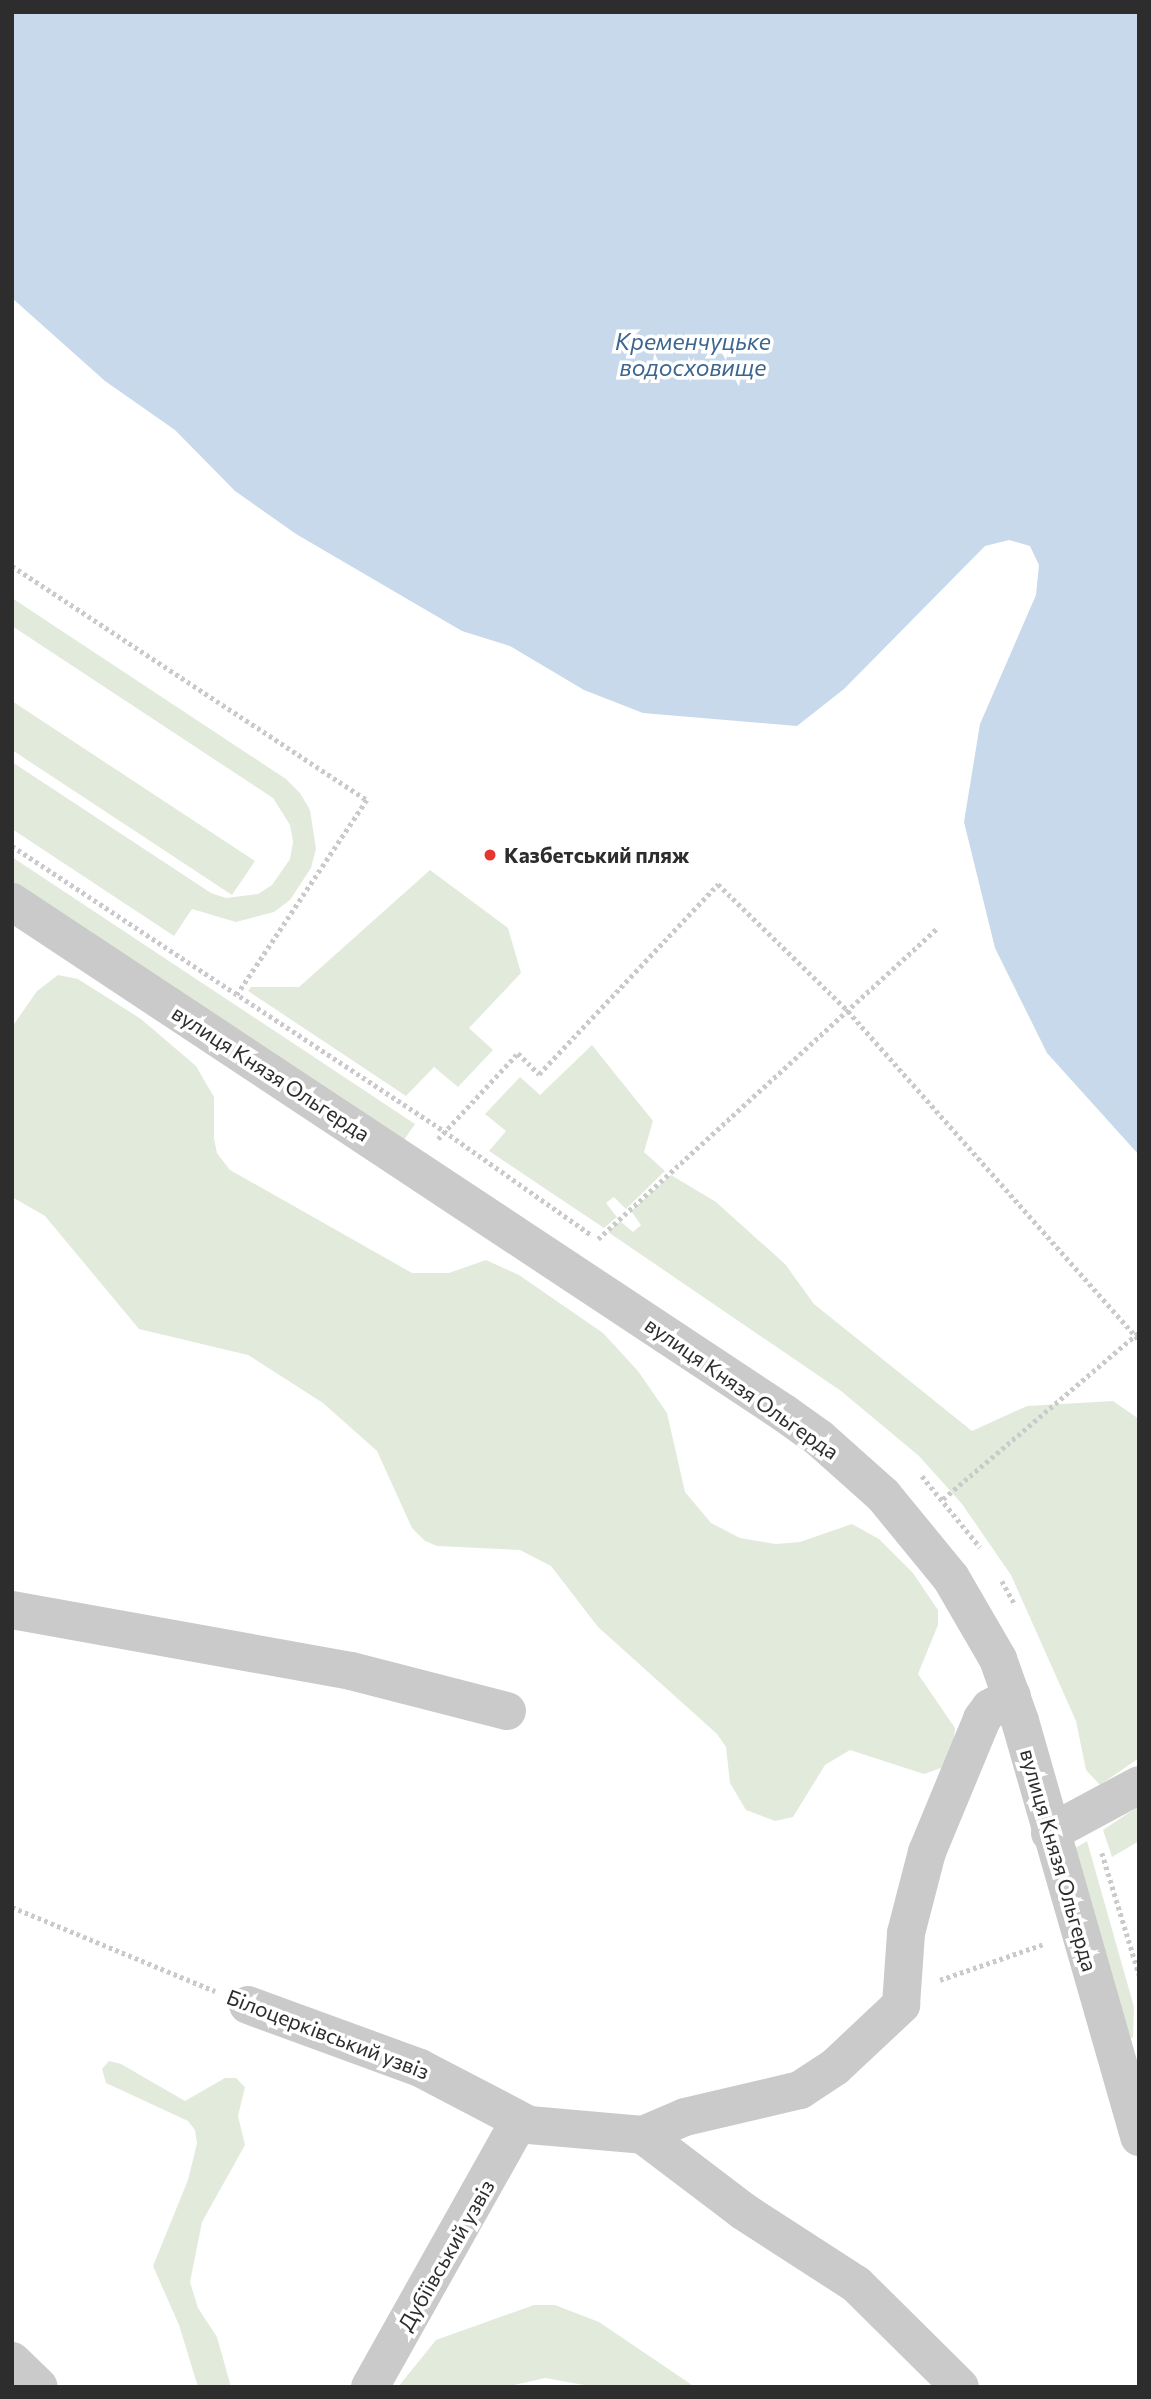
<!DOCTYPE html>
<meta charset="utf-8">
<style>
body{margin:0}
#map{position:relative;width:1151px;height:2399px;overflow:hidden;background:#fff;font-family:Commissioner,sans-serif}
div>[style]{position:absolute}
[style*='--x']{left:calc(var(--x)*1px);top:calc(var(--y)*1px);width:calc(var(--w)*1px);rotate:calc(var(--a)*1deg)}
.green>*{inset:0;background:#e2ebdb}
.water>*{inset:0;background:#c7d9eb}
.path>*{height:4.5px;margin-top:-2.25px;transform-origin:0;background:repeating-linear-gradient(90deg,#cacaca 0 3.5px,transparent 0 7px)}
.minor>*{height:38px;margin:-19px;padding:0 19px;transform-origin:19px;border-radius:19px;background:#cacaca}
.dots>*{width:19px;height:19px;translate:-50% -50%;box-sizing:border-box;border:4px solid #fff;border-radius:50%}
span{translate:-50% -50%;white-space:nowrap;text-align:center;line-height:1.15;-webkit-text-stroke:7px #fff;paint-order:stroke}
.poi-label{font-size:21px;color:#2d2d2d;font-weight:700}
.left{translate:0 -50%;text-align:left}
.street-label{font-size:21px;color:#2d2d2d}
.water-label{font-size:23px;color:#3c668f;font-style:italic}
.frame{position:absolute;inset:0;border:14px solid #2d2d2d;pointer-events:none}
</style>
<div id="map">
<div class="green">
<i style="clip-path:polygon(12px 598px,286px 779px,300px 793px,310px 810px,316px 849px,311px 868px,290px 900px,274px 912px,236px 922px,192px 909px,174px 936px,12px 829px,12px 762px,211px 893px,226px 898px,258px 894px,272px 885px,290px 859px,293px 842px,290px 825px,273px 798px,12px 626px)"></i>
<i style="clip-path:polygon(12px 701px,255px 861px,232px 895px,12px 750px)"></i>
<i style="clip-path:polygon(12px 857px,415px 1124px,404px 1140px,12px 882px)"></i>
<i style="clip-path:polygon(430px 870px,508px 928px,521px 973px,469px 1028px,493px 1050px,458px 1087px,434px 1067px,406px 1096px,248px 991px,251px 987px,299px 987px)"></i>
<i style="clip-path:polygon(58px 975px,78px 979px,141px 1019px,196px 1066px,214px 1097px,214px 1139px,217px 1153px,230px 1170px,412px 1273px,449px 1273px,486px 1260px,519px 1275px,603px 1333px,638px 1371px,667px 1413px,685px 1492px,711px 1523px,740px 1538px,776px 1544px,800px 1542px,852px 1524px,879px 1539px,913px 1573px,938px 1610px,938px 1625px,918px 1674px,955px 1728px,953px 1750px,944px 1767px,924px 1774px,850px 1750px,825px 1765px,793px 1817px,775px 1821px,746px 1810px,730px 1783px,726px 1747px,717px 1734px,598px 1627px,551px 1566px,520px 1550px,437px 1546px,425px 1541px,412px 1528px,377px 1451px,323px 1403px,248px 1355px,139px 1329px,45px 1216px,12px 1197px,12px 1027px,37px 991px)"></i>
<i style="clip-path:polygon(592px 1045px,653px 1121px,644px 1152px,665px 1171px,626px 1209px,614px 1197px,606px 1203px,617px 1217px,604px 1228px,489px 1151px,506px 1131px,485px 1114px,520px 1077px,540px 1095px)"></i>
<i style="clip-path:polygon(671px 1175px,716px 1202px,785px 1264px,814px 1304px,972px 1431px,1027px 1406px,1113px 1401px,1139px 1419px,1139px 1758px,1100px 1785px,1086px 1770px,1076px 1721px,1011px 1575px,962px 1504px,919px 1456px,841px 1391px,608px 1232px,620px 1221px,633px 1232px,641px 1225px,631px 1211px)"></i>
<i style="clip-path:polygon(1139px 1806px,1139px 1841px,1112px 1857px,1103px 1830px)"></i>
<i style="clip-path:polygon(1087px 1841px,1134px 2007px,1133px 2038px,1128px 2037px,1072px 1850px)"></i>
<i style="clip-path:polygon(109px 2061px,121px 2064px,185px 2101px,225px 2078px,236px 2078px,245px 2087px,238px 2116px,245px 2145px,202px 2222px,190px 2282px,198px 2308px,217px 2337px,231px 2387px,198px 2387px,179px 2325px,153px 2266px,188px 2180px,197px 2143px,195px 2130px,188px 2121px,106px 2083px,102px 2069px)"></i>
<i style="clip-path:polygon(534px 2305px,555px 2305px,599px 2322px,695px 2387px,595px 2387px,545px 2378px,506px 2387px,398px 2387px,436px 2340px)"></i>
</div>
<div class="water">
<i style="clip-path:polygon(12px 12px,1139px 12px,1139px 1155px,1047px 1053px,995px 948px,964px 822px,980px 724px,1036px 595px,1039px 565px,1030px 546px,1009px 540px,985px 546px,844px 689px,797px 726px,643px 713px,584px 690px,510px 646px,462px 631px,296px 534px,235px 491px,175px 430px,105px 381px,12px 298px)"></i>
</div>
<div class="path">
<i style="--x:12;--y:566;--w:425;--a:33.4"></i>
<i style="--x:367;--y:800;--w:234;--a:123.7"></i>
<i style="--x:12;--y:846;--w:518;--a:33.41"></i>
<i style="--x:444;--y:1131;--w:179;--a:35.2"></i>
<i style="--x:438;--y:1139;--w:117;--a:-47.1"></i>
<i style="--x:518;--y:1053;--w:30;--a:45"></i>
<i style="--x:539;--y:1074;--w:261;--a:-46.7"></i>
<i style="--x:718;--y:884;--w:182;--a:44.3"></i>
<i style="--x:848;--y:1011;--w:439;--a:48.5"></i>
<i style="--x:598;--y:1239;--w:460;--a:-42.5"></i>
<i style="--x:922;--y:1476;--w:92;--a:50.8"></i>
<i style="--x:943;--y:1499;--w:257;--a:-40.4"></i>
<i style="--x:1002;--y:1581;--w:26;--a:61"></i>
<i style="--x:1102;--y:1853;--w:127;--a:73"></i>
<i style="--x:12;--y:1907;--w:220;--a:22.5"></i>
<i style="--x:940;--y:1980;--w:110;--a:-19.1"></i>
</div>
<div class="minor">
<i style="--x:12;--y:902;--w:926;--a:33.5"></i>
<i style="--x:784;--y:1413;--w:43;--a:35.5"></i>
<i style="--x:819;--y:1438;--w:86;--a:41.7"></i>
<i style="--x:883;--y:1495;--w:107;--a:50.7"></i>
<i style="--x:951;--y:1578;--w:94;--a:59.9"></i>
<i style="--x:998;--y:1659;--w:66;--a:70.5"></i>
<i style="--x:1020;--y:1721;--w:433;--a:74"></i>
<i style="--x:12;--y:1610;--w:344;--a:10.2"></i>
<i style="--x:351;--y:1671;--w:161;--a:14.4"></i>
<i style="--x:1050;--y:1833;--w:101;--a:-28.3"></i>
<i style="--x:248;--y:2005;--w:183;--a:20.1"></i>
<i style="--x:420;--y:2068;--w:123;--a:27.6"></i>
<i style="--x:529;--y:2125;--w:114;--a:5"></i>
<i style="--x:643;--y:2135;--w:46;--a:-23.2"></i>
<i style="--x:685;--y:2117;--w:118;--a:-13.2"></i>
<i style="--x:800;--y:2090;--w:42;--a:-33.3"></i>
<i style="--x:835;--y:2067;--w:91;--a:-43.2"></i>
<i style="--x:901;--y:2005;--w:72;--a:-86"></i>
<i style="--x:906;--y:1933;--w:84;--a:-75.5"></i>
<i style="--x:927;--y:1852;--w:144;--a:-67.5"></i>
<i style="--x:982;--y:1719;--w:14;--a:-54"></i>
<i style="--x:990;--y:1708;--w:25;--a:-29"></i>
<i style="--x:643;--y:2135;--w:126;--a:37.2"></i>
<i style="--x:743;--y:2211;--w:135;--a:32.9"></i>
<i style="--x:856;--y:2284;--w:146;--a:44.7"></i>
<i style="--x:12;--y:2361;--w:37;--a:44"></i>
<i style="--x:370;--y:2387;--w:305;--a:-60.7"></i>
</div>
<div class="dots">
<i style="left:490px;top:855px;background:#e5362f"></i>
</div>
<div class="poi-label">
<span class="left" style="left:504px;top:855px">Казбетський пляж</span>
</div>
<div class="street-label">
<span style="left:271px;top:1073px;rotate:33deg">вулиця Князя Ольгерда</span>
<span style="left:742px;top:1388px;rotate:35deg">вулиця Князя Ольгерда</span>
<span style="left:1059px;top:1860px;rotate:74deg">вулиця Князя Ольгерда</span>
<span style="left:328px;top:2034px;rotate:21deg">Білоцерківський узвіз</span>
<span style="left:446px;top:2255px;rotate:-60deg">Дубіївський узвіз</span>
</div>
<div class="water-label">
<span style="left:693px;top:354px">Кременчуцьке<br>водосховище</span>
</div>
<div class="frame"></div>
</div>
